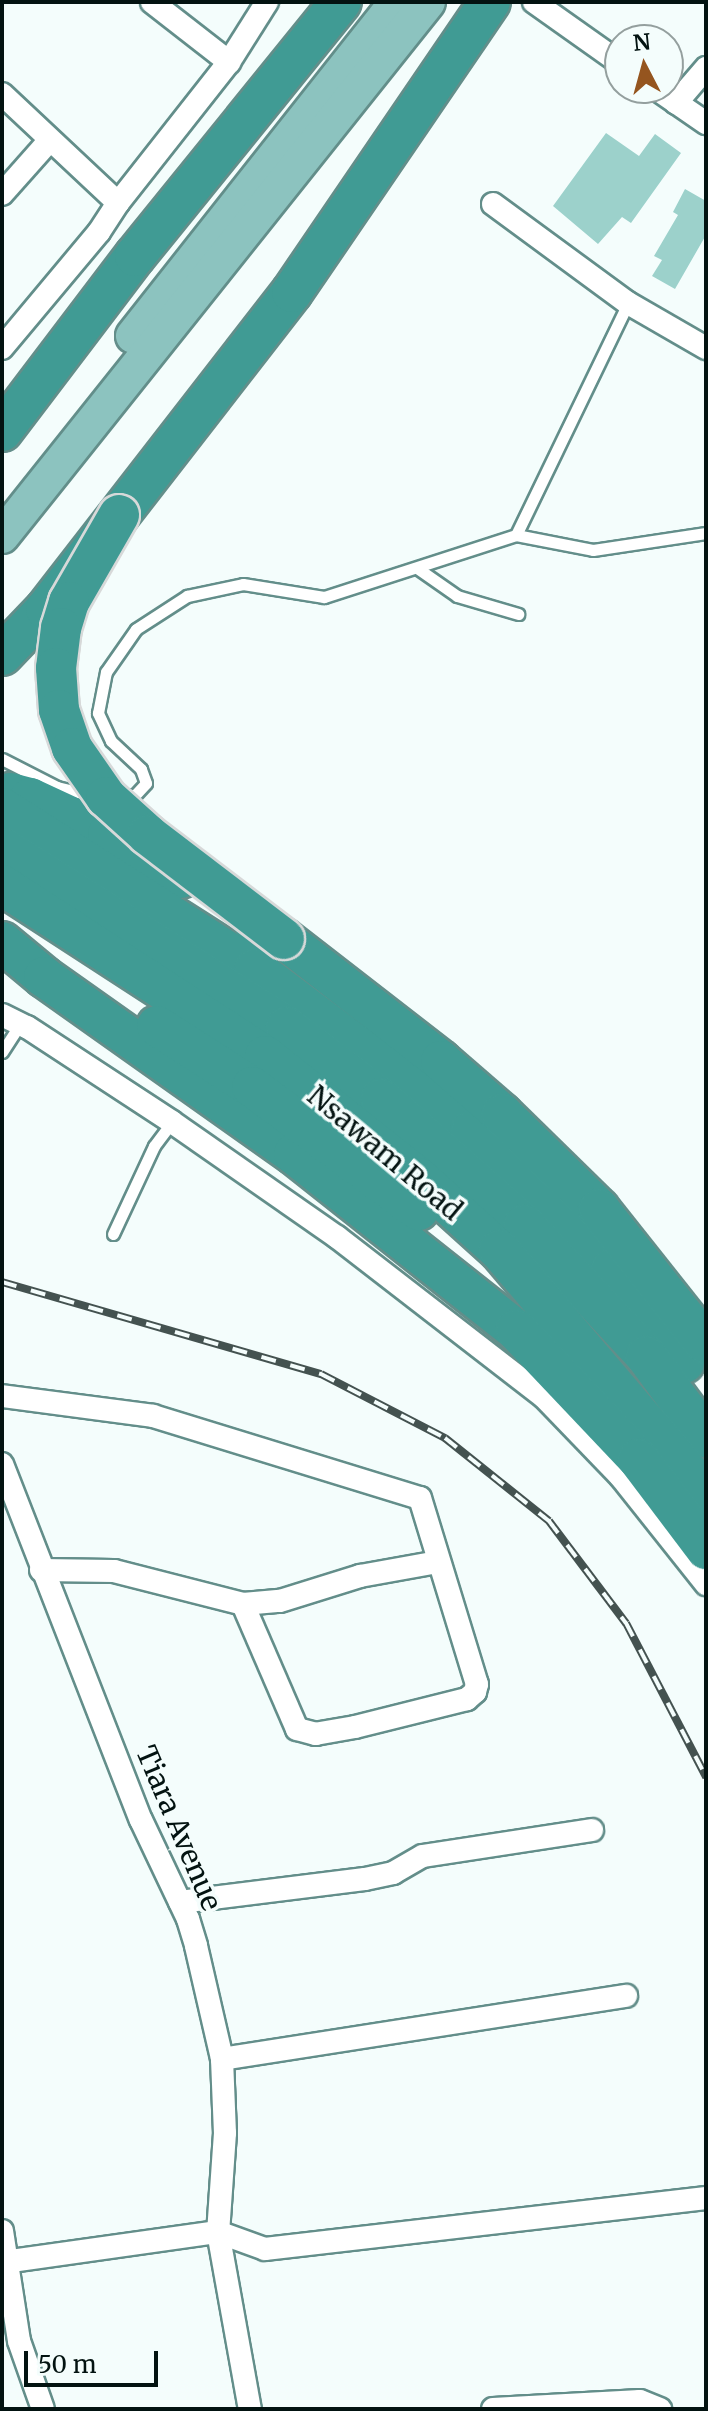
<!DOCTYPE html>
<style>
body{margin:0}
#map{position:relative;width:708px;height:2411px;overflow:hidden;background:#f4fdfc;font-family:Merriweather,serif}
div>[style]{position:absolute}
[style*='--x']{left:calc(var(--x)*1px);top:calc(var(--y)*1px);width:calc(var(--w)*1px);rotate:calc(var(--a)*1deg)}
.building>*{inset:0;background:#9cd1cb}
.roads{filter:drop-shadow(2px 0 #638e8a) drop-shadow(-2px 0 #638e8a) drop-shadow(0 2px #638e8a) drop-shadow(0 -2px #638e8a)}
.lane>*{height:11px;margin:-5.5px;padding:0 5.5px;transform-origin:5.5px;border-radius:5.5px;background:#fff}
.street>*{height:22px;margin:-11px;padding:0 11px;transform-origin:11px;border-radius:11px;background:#fff}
.primary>*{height:34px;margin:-17px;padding:0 17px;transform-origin:17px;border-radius:17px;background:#8cc3bf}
.highway>*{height:40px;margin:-20px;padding:0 20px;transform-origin:20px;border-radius:20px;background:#409b94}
.rail>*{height:8px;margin-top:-4px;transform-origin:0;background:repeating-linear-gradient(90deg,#f4fdfc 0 15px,#445250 0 30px);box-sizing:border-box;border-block:2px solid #445250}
.bridges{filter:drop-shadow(2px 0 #d7d9d9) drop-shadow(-2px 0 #d7d9d9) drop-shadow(0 2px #d7d9d9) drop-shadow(0 -2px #d7d9d9)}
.highway-bridge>*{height:40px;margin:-20px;padding:0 20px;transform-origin:20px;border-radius:20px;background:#409b94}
span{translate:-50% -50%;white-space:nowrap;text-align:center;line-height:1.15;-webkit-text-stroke:7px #f4fdfc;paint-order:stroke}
.street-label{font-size:28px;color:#031311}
.frame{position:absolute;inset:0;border:4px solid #031311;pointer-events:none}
.north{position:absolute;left:604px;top:24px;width:80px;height:80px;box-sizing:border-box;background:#f4fdfc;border:2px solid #949f9e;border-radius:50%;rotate:354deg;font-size:22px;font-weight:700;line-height:32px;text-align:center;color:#031311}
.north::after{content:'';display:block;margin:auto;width:28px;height:36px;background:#95551f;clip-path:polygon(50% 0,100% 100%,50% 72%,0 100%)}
.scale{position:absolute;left:24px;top:2351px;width:134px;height:36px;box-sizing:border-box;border:4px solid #031311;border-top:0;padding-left:10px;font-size:24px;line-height:28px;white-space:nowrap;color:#031311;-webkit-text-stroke:6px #f4fdfc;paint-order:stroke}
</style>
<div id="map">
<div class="building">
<i style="clip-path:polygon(606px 133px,639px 156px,655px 134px,681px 153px,631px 223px,622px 217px,598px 244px,553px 206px)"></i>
<i style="clip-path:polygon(685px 189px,706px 201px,706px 235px,675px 289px,652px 276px,662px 260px,654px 256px,678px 215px,673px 212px)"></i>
</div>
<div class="roads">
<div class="lane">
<i style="--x:516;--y:535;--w:78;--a:11"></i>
<i style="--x:593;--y:550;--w:114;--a:-8.6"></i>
<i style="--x:417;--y:568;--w:49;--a:35"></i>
<i style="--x:457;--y:596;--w:64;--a:16.4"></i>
<i style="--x:2;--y:759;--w:62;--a:27"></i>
<i style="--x:57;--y:787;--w:36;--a:14"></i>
<i style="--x:121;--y:796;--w:14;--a:-4"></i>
<i style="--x:135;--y:795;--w:16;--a:-47"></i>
<i style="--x:146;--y:783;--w:15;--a:-110"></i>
<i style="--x:141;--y:769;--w:41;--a:-137"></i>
<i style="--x:111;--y:741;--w:31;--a:-115"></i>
<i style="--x:98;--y:713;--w:42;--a:-79"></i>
<i style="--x:106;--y:672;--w:52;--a:-55.1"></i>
<i style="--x:136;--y:629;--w:61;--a:-32.9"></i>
<i style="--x:187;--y:596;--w:57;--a:-12.1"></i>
<i style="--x:243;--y:584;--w:82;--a:9.1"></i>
<i style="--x:324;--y:597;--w:202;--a:-17.9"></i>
<i style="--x:516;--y:535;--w:258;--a:-64.2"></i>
<i style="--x:2;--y:1052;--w:33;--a:-57"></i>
<i style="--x:113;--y:1234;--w:97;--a:-65"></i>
<i style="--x:154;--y:1146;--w:30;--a:-53"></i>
</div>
<div class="street">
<i style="--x:152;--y:2;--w:98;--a:37.9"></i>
<i style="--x:534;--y:2;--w:105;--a:35.3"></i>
<i style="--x:655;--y:88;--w:62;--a:34.5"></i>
<i style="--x:2;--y:94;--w:159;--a:43.2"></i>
<i style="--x:118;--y:203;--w:179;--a:-51.8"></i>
<i style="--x:229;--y:62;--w:71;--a:-57.7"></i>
<i style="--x:676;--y:103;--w:46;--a:-49.4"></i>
<i style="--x:2;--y:194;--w:72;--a:-48.4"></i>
<i style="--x:493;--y:204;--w:167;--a:36.3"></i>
<i style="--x:628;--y:303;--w:90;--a:30"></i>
<i style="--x:2;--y:348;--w:151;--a:-50.1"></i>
<i style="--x:99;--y:232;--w:35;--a:-57"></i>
<i style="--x:2;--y:1015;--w:28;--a:26"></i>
<i style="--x:27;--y:1027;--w:173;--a:33.2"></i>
<i style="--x:172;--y:1122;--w:201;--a:34.9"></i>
<i style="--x:337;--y:1237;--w:262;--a:37.7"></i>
<i style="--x:544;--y:1397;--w:111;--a:46.1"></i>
<i style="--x:621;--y:1477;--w:137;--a:51.5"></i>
<i style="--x:2;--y:1396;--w:152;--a:7.5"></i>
<i style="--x:153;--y:1416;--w:279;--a:17.1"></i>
<i style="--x:420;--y:1498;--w:195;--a:73"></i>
<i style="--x:477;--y:1684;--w:8;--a:104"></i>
<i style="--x:475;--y:1692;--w:11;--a:139"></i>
<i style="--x:467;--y:1699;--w:115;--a:166"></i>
<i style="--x:355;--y:1727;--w:40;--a:170"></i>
<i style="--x:316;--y:1734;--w:20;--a:-165"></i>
<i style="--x:297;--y:1729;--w:136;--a:-113.4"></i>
<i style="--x:2;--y:1464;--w:382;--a:68.7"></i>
<i style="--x:141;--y:1820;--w:110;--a:64.6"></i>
<i style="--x:188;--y:1919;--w:28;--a:73"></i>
<i style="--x:196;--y:1946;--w:116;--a:77"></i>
<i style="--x:222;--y:2059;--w:74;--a:87.7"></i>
<i style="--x:225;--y:2133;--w:99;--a:94"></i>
<i style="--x:218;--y:2232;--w:180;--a:79.8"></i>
<i style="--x:41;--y:1570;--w:73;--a:0.8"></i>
<i style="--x:114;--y:1571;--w:133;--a:14.3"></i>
<i style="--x:243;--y:1604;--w:37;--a:-5"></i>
<i style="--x:280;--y:1601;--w:84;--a:-17.4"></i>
<i style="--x:360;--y:1576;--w:79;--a:-10.2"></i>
<i style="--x:180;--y:1902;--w:186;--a:-7.1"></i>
<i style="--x:365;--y:1879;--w:29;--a:-12"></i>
<i style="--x:393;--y:1873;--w:34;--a:-30"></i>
<i style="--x:423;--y:1856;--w:171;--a:-8.7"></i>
<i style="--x:222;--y:2059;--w:409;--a:-8.9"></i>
<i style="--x:2;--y:2231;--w:111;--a:81.2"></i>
<i style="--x:19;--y:2341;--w:72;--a:70.6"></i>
<i style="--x:4;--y:2262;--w:216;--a:-8"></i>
<i style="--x:218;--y:2232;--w:50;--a:19.9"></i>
<i style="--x:265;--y:2249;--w:444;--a:-6.6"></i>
<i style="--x:493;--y:2409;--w:147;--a:-3.1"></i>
<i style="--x:640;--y:2401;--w:22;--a:22"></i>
</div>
<div class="primary">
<i style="--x:133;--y:336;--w:426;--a:-51.7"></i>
<i style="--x:2;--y:536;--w:683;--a:-51.42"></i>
</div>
<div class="highway">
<i style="--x:2;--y:431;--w:220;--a:-52.8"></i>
<i style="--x:135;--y:256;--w:327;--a:-51"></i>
<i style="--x:2;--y:655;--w:64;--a:-46.3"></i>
<i style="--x:46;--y:609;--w:401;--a:-52.2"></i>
<i style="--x:292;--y:292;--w:351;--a:-55.7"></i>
<i style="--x:10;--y:793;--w:21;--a:14"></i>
<i style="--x:30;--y:798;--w:86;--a:24.8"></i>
<i style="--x:108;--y:834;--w:85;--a:31.1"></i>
<i style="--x:2;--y:808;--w:300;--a:32.5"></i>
<i style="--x:255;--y:969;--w:270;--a:36.9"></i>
<i style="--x:471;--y:1131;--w:197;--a:44.6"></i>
<i style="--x:611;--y:1269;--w:119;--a:52.2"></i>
<i style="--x:2;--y:848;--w:336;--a:32.2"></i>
<i style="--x:286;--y:1027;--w:119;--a:37.2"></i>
<i style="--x:381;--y:1099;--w:191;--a:41.4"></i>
<i style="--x:524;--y:1225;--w:179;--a:47"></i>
<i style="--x:646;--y:1356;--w:101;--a:53.5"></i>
<i style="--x:2;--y:885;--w:314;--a:33"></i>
<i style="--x:265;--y:1056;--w:196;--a:38.4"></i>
<i style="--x:419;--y:1178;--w:108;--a:42"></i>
<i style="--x:499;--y:1250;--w:319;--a:49.6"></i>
<i style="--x:253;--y:921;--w:36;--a:30"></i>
<i style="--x:284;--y:939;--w:199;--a:37.8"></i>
<i style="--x:441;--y:1061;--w:81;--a:41"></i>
<i style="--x:502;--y:1114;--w:136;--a:44.4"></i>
<i style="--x:599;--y:1209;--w:172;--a:51.6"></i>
<i style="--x:2;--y:942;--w:55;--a:39.8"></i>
<i style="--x:44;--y:977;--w:306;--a:35.3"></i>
<i style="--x:294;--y:1154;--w:283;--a:38.4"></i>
<i style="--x:516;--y:1330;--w:178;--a:46.6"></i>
<i style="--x:638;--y:1459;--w:113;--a:52.9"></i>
<i style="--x:157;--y:1026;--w:113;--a:32.7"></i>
<i style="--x:252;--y:1087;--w:207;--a:36.5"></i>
</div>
</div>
<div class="rail">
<i style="--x:2;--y:1282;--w:332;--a:16.1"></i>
<i style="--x:321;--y:1374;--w:140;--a:27.3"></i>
<i style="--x:445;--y:1438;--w:133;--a:38.6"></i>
<i style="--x:549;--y:1521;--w:128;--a:53"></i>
<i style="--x:626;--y:1623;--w:174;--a:62.5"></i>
</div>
<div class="bridges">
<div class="highway-bridge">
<i style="--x:119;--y:515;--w:100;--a:119.9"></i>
<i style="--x:69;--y:602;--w:27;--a:107"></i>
<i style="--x:61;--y:628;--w:40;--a:97.1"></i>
<i style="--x:56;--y:668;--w:42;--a:85.9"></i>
<i style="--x:59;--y:710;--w:40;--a:71.1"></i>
<i style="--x:72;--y:748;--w:60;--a:55.2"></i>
<i style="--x:106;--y:797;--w:57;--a:42.1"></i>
<i style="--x:148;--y:835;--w:171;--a:37.4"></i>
</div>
</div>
<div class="street-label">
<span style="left:385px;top:1153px;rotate:40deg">Nsawam Road</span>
<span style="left:179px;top:1828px;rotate:67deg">Tiara Avenue</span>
</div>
<div class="frame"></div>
<div class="north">N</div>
<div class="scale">50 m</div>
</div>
